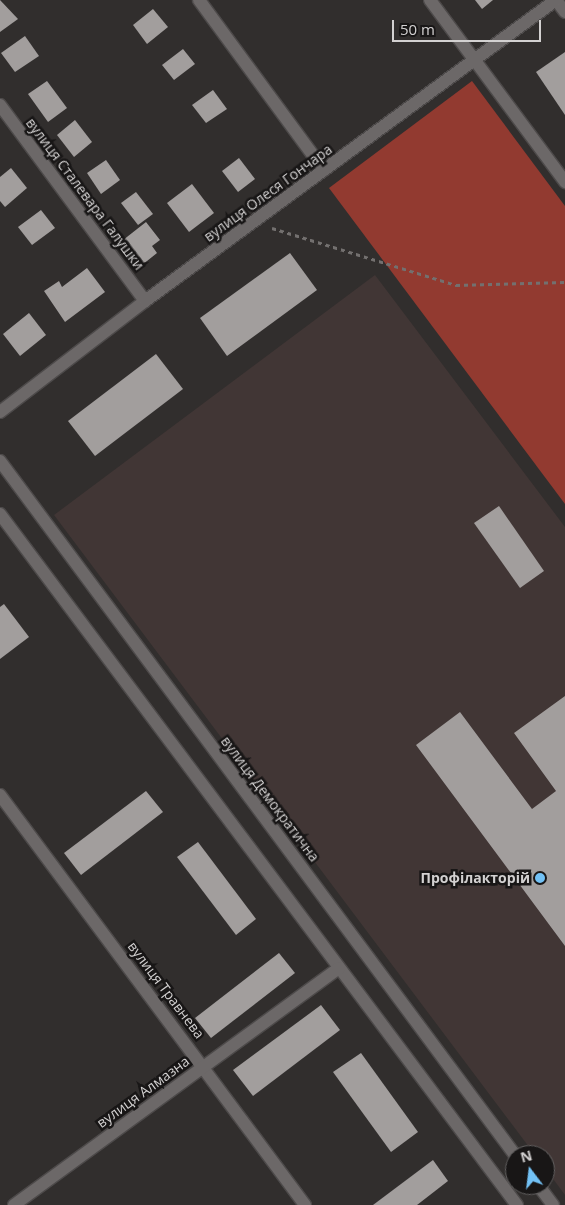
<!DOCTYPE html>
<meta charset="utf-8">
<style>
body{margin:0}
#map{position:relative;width:565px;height:1205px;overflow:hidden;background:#312e2d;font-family:"Open Sans",sans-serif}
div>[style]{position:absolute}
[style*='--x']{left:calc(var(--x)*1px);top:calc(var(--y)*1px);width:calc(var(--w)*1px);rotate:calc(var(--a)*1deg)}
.built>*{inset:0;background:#413635}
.forest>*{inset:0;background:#923a30}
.building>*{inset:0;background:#a29e9d}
.path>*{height:3px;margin-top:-1.5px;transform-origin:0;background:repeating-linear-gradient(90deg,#73706f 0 4px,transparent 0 8px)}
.roads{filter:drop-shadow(1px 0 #4d4a4a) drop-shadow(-1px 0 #4d4a4a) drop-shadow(0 1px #4d4a4a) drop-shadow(0 -1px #4d4a4a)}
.minor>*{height:12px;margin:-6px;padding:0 6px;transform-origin:6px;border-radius:6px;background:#6c6868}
.dots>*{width:14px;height:14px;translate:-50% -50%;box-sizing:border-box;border:2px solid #181616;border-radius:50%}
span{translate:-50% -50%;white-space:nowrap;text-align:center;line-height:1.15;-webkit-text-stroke:5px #181616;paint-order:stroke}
.street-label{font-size:14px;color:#d3d1d1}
.poi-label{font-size:14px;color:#d3d1d1;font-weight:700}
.right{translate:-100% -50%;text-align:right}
.north{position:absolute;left:505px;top:1145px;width:50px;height:50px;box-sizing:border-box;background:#181616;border:1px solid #636161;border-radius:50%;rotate:345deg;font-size:14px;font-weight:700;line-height:20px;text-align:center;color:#d3d1d1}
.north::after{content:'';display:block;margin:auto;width:18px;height:22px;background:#72c1f5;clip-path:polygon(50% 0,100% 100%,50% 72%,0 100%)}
.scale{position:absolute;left:392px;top:20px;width:149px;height:22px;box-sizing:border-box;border:2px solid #d3d1d1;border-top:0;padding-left:6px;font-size:15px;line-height:18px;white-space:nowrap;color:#d3d1d1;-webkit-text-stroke:4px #181616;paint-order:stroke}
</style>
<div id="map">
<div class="built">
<i style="clip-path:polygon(375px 275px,565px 527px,565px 1195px,545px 1168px,545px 1155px,535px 1155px,54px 515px)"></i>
</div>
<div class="forest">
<i style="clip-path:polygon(472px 81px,565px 206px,565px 504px,329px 188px)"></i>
</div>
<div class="building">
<i style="clip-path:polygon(0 0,18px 19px,0 32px)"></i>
<i style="clip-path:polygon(475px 0,493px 0,482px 9px)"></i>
<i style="clip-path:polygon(153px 9px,168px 27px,147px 44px,133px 25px)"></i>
<i style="clip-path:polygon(25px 36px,39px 56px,15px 72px,1px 53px)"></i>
<i style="clip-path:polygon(183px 49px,195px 64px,174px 80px,162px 65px)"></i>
<i style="clip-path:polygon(565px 52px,565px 115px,536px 72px)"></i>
<i style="clip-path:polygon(47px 81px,67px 108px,48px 122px,28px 94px)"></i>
<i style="clip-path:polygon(213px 90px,227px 109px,206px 123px,192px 105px)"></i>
<i style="clip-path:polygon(75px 120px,92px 142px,74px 157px,57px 135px)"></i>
<i style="clip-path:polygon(239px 158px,255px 179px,238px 192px,222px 171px)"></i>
<i style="clip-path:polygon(106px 160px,120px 180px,101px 194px,87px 173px)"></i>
<i style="clip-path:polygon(11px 168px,27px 188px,5px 207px,0 201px,0 177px)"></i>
<i style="clip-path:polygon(192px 184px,214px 213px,189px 232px,167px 203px)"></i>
<i style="clip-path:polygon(136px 192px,153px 214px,138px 225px,121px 203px)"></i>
<i style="clip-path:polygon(41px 210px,55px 228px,32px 245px,18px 227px)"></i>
<i style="clip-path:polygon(146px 222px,160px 240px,152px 246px,157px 253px,137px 269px,118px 244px)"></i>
<i style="clip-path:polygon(290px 253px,317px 290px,227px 356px,200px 318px)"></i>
<i style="clip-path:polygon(87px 268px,105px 292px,65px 322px,44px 291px,59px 281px,62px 287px)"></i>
<i style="clip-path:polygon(29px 313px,46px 335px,20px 356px,3px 334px)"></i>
<i style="clip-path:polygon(156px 354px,183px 389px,95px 456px,68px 421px)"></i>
<i style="clip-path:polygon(499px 506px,544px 571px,520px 588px,474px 523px)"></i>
<i style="clip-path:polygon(4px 604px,29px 637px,0 659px,0 607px)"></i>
<i style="clip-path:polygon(565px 696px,565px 946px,416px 745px,460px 712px,532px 809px,556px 791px,514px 733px)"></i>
<i style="clip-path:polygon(146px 791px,163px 812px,81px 875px,64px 853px)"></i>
<i style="clip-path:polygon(198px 842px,256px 919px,236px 935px,177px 857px)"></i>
<i style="clip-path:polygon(279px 953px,295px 973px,211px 1038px,195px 1018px)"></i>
<i style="clip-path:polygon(321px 1005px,340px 1030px,253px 1096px,233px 1070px)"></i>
<i style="clip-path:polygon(361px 1053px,418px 1132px,391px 1152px,333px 1072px)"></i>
<i style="clip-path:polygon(433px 1160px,448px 1181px,417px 1205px,373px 1205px)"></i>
</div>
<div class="path">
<i style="--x:272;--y:228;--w:193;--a:17.2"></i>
<i style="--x:456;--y:285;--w:109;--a:-1.6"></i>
</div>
<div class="roads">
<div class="minor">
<i style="--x:199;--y:0;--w:211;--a:53.7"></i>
<i style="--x:430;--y:0;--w:227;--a:53.4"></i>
<i style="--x:556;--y:0;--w:15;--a:53"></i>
<i style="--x:0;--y:105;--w:244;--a:53.5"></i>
<i style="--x:0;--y:412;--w:183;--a:-37.4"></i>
<i style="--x:145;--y:301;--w:509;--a:-36.22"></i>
<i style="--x:0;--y:461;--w:864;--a:53.42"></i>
<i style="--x:0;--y:514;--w:863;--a:53.2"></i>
<i style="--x:0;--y:795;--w:511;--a:53.35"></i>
<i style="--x:538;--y:1185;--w:25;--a:53"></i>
<i style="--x:14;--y:1205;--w:402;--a:-36.1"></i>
</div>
</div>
<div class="dots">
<i style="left:540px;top:878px;background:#72c1f5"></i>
</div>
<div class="street-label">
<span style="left:268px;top:193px;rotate:-36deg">вулиця Олеся Гончара</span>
<span style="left:85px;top:194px;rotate:53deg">вулиця Сталевара Галушки</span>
<span style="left:270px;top:799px;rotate:53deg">вулиця Демократична</span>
<span style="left:166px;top:990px;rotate:53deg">вулиця Травнева</span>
<span style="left:143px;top:1092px;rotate:-36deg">вулиця Алмазна</span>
</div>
<div class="poi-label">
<span class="right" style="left:530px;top:878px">Профілакторій</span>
</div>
<div class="north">N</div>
<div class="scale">50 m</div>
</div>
